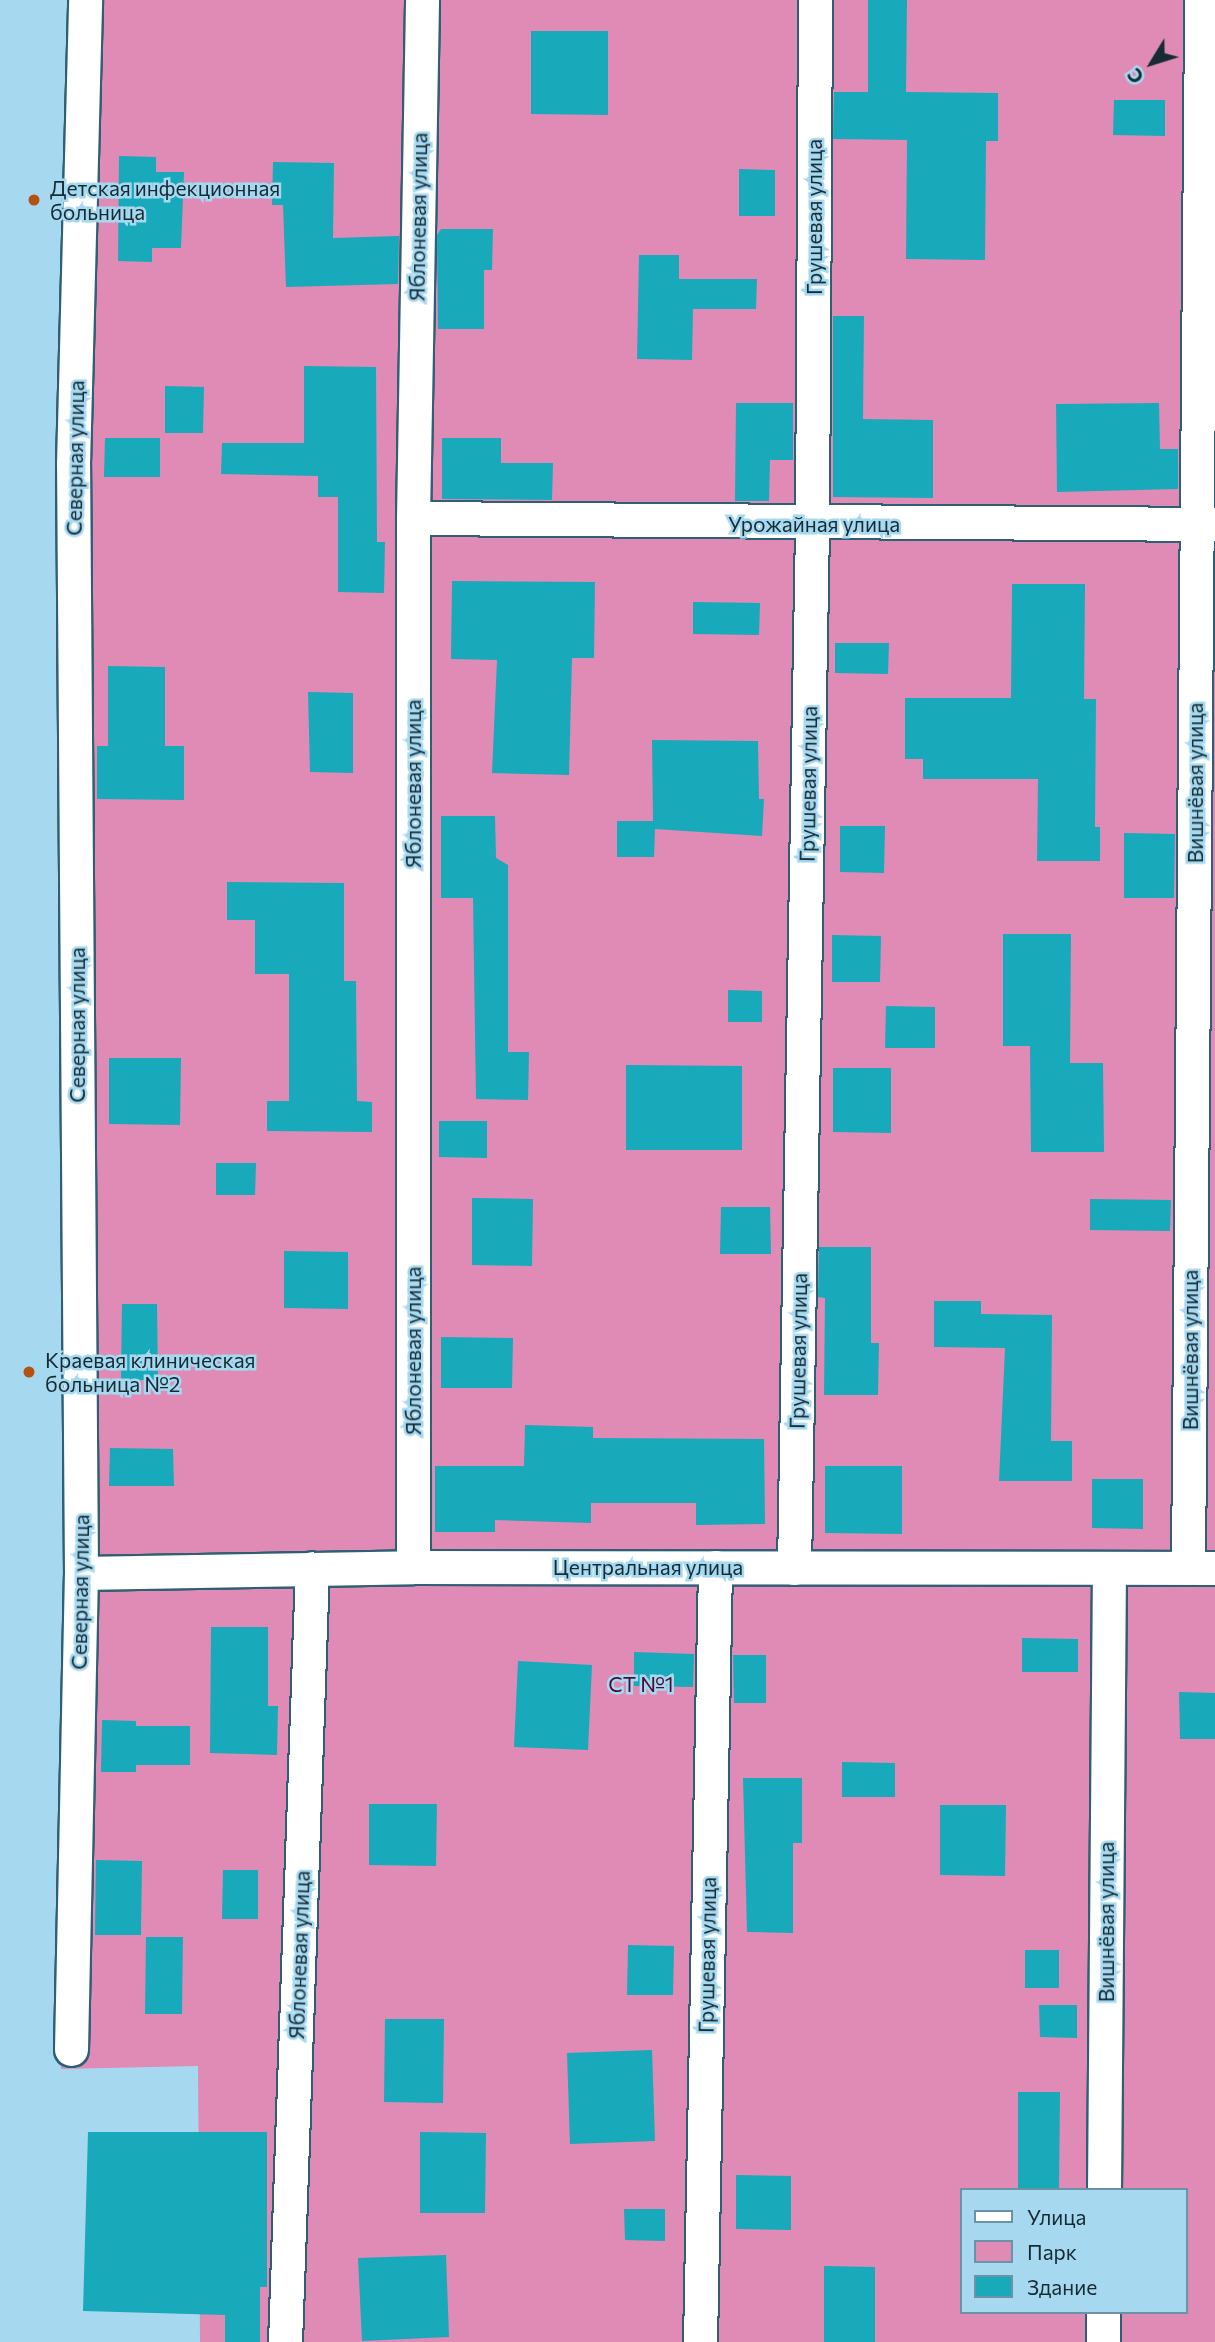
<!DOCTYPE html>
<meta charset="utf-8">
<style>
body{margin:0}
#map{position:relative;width:1215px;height:2342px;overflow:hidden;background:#a6d9f0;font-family:Commissioner,sans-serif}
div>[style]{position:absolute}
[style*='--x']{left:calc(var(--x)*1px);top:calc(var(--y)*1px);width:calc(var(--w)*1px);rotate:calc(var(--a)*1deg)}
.green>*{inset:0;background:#e08ab6}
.building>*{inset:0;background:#18a9ba}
.roads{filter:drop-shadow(2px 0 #2f5f74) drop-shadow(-2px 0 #2f5f74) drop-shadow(0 2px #2f5f74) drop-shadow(0 -2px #2f5f74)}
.street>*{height:33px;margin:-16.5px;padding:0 16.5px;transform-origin:16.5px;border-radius:16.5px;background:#fff}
.dots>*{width:19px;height:19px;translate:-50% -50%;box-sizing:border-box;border:4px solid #a6d9f0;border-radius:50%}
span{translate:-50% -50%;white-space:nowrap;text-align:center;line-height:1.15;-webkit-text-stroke:5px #a6d9f0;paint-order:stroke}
.poi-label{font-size:21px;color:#162b34}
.left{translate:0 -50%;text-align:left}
.street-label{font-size:21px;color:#162b34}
.park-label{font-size:21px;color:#4c0d34}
.legend{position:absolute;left:960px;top:2188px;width:228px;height:126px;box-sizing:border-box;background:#a6d9f0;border:2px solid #6c93a5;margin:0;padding:9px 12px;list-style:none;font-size:21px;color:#162b34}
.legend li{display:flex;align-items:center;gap:14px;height:35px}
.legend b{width:35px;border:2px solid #6c93a5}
.north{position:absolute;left:1117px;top:28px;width:70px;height:70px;-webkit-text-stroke:5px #a6d9f0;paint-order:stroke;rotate:232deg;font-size:19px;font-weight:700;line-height:28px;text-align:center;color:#162b34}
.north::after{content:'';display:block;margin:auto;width:24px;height:32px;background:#162b34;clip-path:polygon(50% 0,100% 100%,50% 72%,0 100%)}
</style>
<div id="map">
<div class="green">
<i style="clip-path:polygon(evenodd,77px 0,1215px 0,1215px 2342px,200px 2342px,198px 2066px,61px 2069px,70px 1495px,77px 0,961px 2190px,1185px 2190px,1185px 2312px,961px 2312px,961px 2190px)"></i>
</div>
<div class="building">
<i style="clip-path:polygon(868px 0,907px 0,906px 92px,998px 93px,998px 141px,986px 141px,985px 260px,906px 259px,907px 140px,833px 139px,834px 92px,868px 92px)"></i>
<i style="clip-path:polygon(531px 31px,608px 31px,608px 115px,531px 114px)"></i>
<i style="clip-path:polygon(1114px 100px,1165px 100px,1165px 136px,1113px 135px)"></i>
<i style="clip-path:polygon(119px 156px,156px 157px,156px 172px,184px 172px,181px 248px,152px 248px,152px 262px,118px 261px)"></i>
<i style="clip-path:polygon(273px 162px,334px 163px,333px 238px,399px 236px,398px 284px,286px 287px,283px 205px,272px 205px)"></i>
<i style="clip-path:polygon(739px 169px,775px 170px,775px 216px,739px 216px)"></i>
<i style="clip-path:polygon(441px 229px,493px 229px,492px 270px,484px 270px,484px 329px,438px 329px,437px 235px)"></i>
<i style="clip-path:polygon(639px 255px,679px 255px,679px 279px,757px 279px,756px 309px,693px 309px,692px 360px,637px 359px)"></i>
<i style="clip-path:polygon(833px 316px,864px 316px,863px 419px,933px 420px,933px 498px,833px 497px)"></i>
<i style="clip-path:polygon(304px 366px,376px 367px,377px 542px,385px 542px,384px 593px,338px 592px,338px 497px,318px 497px,318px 476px,221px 474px,222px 443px,304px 443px)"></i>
<i style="clip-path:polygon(165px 386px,204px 387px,203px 433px,165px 433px)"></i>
<i style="clip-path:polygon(736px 403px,793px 403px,793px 460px,770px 460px,769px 501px,735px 501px)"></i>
<i style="clip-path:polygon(1159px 403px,1160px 449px,1178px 449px,1178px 489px,1057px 492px,1056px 404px)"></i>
<i style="clip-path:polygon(105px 438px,160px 438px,160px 477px,104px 477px)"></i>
<i style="clip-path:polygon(442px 438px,501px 438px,501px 463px,553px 463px,552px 500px,442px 499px)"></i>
<i style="clip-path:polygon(452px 581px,595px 582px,594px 658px,572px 658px,569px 775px,492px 773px,497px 660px,451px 659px)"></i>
<i style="clip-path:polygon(1012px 584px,1085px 584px,1084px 699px,1096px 699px,1095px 827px,1100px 827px,1100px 861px,1037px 861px,1038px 779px,923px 779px,923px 759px,905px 759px,905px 698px,1011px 698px)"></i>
<i style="clip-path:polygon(693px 602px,760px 603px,759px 635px,693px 634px)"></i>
<i style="clip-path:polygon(835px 643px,889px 643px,888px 674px,835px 673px)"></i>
<i style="clip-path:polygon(108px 666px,165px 667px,165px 746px,184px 746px,184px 800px,97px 799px,97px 746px,108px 746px)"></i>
<i style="clip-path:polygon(308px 692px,353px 693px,353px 773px,310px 772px)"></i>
<i style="clip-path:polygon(652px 740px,758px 741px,759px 799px,764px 799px,762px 836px,655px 829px,654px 857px,617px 857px,617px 821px,653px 821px)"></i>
<i style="clip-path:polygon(441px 816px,495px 816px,496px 858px,508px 865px,508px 1052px,529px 1052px,528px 1100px,476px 1099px,473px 898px,441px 898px)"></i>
<i style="clip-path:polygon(840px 826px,885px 826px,884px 873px,840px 872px)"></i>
<i style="clip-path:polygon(1124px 833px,1175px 834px,1174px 898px,1124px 898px)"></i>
<i style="clip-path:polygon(227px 882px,344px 883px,344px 981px,356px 981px,357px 1101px,372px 1102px,372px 1132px,267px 1131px,267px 1101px,289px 1101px,289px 974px,255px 974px,255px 920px,227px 920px)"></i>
<i style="clip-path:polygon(1003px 934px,1071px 934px,1070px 1063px,1103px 1063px,1104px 1152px,1031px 1152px,1030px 1046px,1003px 1046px)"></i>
<i style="clip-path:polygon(832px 935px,881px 936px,880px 982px,832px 982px)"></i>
<i style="clip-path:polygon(728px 990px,762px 991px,762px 1022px,728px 1022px)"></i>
<i style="clip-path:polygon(886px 1006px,935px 1007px,935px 1048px,885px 1048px)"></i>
<i style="clip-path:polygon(109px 1058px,181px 1058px,180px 1125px,109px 1124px)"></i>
<i style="clip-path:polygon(626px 1065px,742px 1066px,742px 1150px,626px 1150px)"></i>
<i style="clip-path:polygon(833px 1068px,891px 1068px,891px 1133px,833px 1132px)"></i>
<i style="clip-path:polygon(439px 1121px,487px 1121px,487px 1158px,439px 1157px)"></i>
<i style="clip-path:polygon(216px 1163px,256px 1163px,255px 1195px,216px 1195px)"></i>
<i style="clip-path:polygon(472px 1198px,533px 1199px,532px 1266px,472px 1265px)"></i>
<i style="clip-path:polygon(1090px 1199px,1171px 1200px,1170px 1231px,1090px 1230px)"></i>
<i style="clip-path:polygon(721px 1207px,770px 1207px,771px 1254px,720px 1254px)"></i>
<i style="clip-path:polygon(819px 1247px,871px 1247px,871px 1343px,879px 1343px,878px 1395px,824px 1395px,825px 1298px,818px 1297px)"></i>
<i style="clip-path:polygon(284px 1251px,348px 1252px,348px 1309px,284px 1308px)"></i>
<i style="clip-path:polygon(934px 1301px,981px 1301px,981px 1314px,1052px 1315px,1051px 1441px,1072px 1441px,1072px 1481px,999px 1481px,1005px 1348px,934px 1347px)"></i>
<i style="clip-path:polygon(122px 1304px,157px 1304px,158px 1380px,121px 1380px)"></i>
<i style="clip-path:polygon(441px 1337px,513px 1338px,512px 1388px,441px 1388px)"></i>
<i style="clip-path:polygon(525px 1425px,593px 1427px,593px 1438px,764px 1439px,765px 1524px,696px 1525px,696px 1503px,591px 1503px,591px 1523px,495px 1520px,495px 1532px,435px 1532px,435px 1466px,524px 1466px)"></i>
<i style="clip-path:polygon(110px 1448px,173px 1449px,174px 1486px,109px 1486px)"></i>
<i style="clip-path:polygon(825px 1466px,902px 1466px,902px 1534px,825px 1533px)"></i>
<i style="clip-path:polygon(1092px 1479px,1143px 1479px,1143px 1529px,1092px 1528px)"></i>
<i style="clip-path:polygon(211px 1627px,268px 1627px,268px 1706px,278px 1706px,277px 1755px,210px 1753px)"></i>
<i style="clip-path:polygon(1022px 1638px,1078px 1639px,1078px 1672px,1022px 1672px)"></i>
<i style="clip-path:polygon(634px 1652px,694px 1654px,693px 1687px,634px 1686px)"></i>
<i style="clip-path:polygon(733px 1655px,766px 1655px,766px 1703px,734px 1703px)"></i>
<i style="clip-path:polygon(518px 1661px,592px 1665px,588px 1750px,514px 1747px)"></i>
<i style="clip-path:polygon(1179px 1692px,1215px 1693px,1215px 1739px,1180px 1739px)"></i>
<i style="clip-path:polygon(102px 1720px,136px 1721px,136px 1726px,190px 1726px,190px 1765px,136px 1765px,136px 1772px,101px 1772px)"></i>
<i style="clip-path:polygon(842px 1762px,895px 1763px,895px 1797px,842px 1797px)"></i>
<i style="clip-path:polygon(743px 1778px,802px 1778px,802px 1843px,793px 1843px,793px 1933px,747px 1932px)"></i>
<i style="clip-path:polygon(369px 1804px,437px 1804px,436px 1866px,369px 1865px)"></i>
<i style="clip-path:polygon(940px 1805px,1006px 1805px,1005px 1876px,940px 1875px)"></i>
<i style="clip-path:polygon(96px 1860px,142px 1861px,141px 1935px,95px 1935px)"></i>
<i style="clip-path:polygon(223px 1870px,258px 1870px,258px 1919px,222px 1919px)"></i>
<i style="clip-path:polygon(146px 1937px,183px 1937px,182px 2014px,145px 2014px)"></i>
<i style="clip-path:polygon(628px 1945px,674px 1946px,673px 1995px,627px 1995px)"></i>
<i style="clip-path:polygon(1025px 1950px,1059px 1950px,1059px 1988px,1025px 1988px)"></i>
<i style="clip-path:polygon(1039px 2005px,1077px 2005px,1077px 2038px,1040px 2037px)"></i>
<i style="clip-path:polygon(385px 2019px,444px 2019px,443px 2103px,384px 2102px)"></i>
<i style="clip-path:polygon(652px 2050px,655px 2141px,570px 2144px,567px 2053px)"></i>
<i style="clip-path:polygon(1018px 2092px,1060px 2092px,1059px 2190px,1018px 2190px)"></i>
<i style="clip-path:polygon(88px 2132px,267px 2132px,267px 2287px,260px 2287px,260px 2342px,225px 2342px,225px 2315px,83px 2311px)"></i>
<i style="clip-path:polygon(420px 2132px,486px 2133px,485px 2213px,420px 2213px)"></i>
<i style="clip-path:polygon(736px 2175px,791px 2176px,791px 2230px,736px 2229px)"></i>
<i style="clip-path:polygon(624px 2209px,665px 2209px,665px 2241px,625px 2240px)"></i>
<i style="clip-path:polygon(446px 2255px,449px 2337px,362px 2341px,358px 2258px)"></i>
<i style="clip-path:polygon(824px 2266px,875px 2267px,875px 2342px,824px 2342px)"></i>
</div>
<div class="roads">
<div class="street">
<i style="--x:413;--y:518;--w:802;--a:0.43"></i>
<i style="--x:413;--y:1567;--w:1049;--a:-90"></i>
<i style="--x:413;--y:518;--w:518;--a:-89"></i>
<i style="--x:1188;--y:1567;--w:1567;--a:-89.52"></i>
<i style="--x:794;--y:1568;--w:1044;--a:-89.01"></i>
<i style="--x:812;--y:524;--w:524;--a:-89.67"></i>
<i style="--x:81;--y:1573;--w:332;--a:-1"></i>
<i style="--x:413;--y:1567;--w:802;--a:0.07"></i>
<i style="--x:71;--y:2049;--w:476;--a:-88.8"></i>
<i style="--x:81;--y:1573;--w:1109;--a:-90.41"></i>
<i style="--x:73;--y:464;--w:464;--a:-88.5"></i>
<i style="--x:1104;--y:2190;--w:621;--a:-89.54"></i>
<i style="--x:285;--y:2342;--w:774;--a:-88"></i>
<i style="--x:700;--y:2342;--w:775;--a:-88.89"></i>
<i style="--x:1103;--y:2342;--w:30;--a:-90"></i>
</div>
</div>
<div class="dots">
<i style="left:34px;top:200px;background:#b45311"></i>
<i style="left:29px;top:1372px;background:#b45311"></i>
</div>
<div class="poi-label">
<span class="left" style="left:50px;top:200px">Детская инфекционная<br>больница</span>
<span class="left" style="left:45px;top:1372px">Краевая клиническая<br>больница №2</span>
</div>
<div class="street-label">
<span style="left:418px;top:217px;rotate:-89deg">Яблоневая улица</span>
<span style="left:814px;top:217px;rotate:-90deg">Грушевая улица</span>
<span style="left:75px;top:458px;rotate:-89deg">Северная улица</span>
<span style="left:814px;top:524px">Урожайная улица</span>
<span style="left:1195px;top:783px;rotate:-90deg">Вишнёвая улица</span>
<span style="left:413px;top:784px;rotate:-90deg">Яблоневая улица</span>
<span style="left:808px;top:784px;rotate:-89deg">Грушевая улица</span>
<span style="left:77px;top:1025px;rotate:-90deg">Северная улица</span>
<span style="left:1190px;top:1350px;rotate:-90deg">Вишнёвая улица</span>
<span style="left:413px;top:1351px;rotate:-90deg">Яблоневая улица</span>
<span style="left:798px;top:1351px;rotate:-89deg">Грушевая улица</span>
<span style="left:648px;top:1567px">Центральная улица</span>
<span style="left:80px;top:1592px;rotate:-89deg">Северная улица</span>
<span style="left:1106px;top:1922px;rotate:-90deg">Вишнёвая улица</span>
<span style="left:299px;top:1955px;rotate:-88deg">Яблоневая улица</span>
<span style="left:707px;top:1955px;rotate:-89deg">Грушевая улица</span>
</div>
<div class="park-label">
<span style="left:641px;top:1684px">СТ №1</span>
</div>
<ul class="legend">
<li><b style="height:9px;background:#fff"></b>Улица</li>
<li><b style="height:19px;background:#e08ab6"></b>Парк</li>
<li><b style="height:19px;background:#18a9ba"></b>Здание</li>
</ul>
<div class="north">С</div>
</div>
